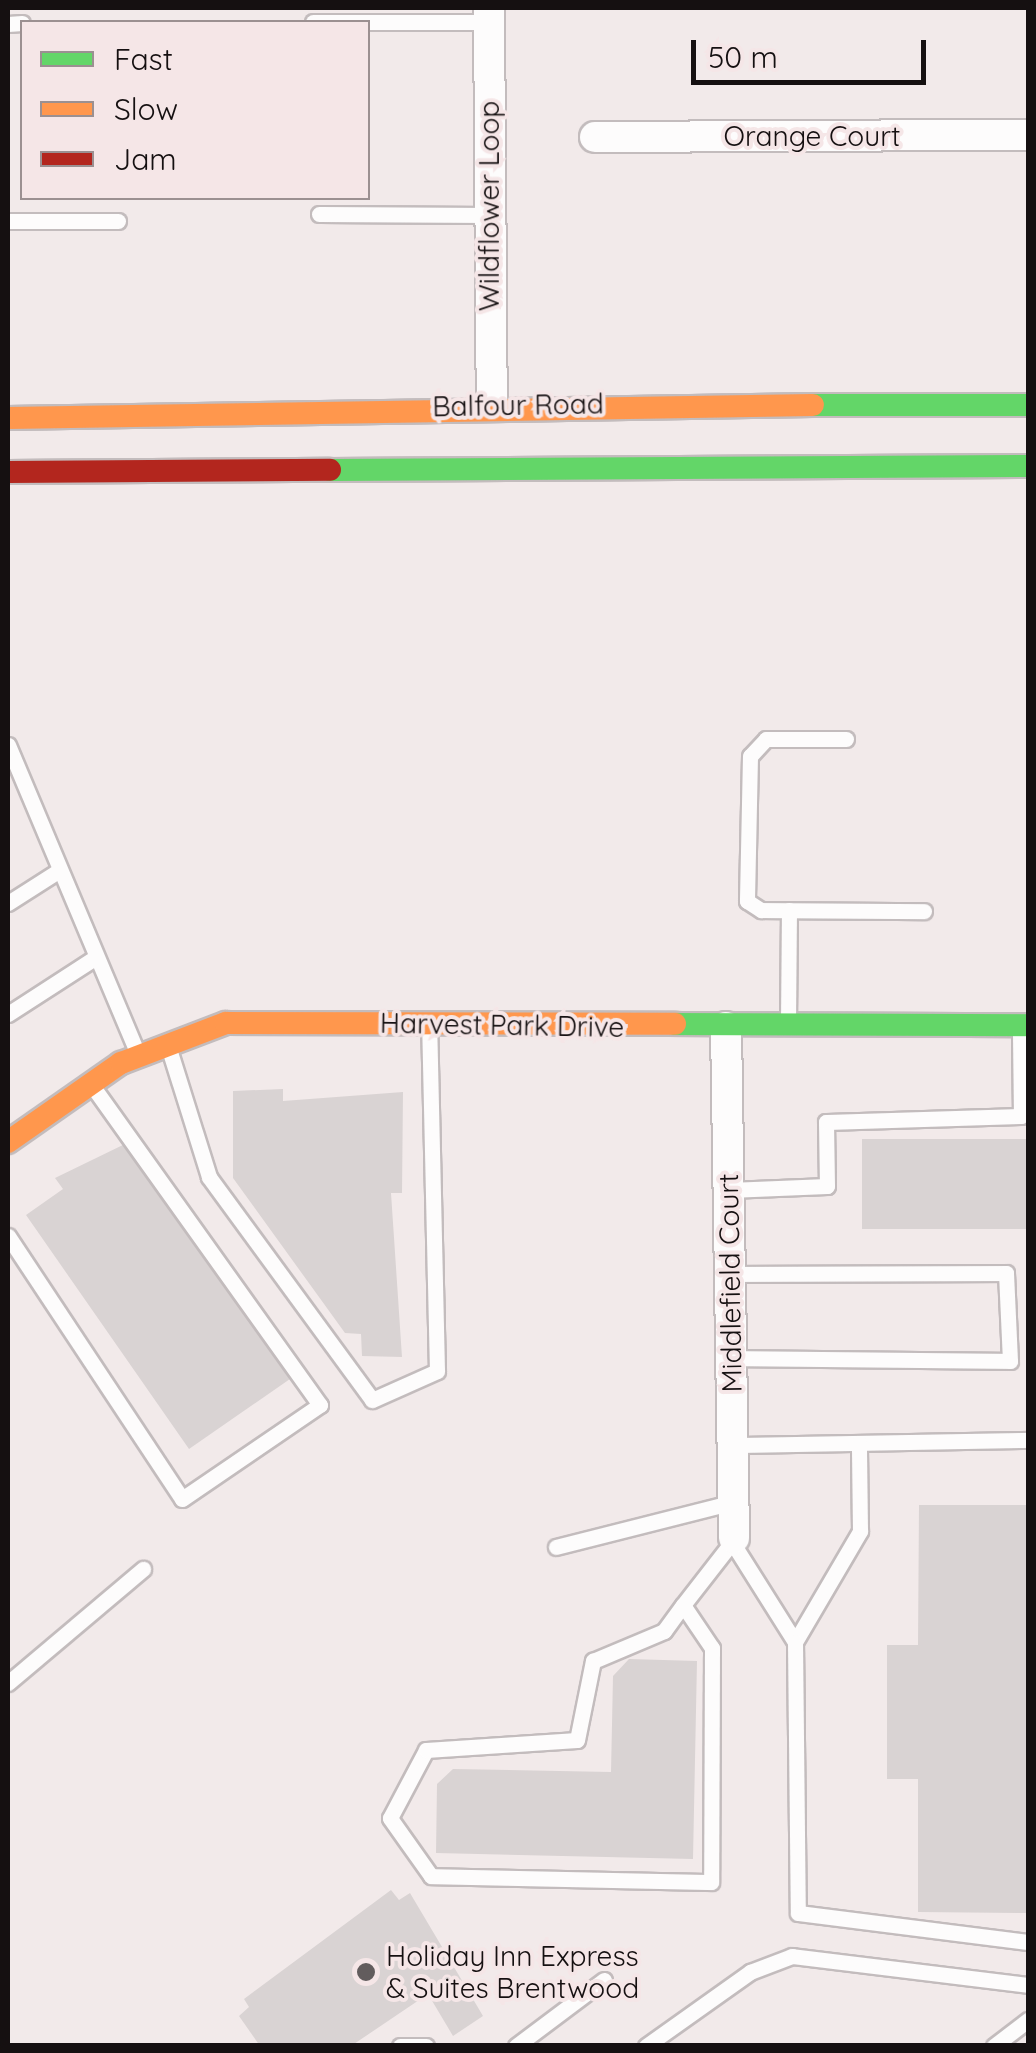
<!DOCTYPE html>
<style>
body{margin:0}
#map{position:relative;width:1036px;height:2053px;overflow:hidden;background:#f2eaea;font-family:Quicksand,sans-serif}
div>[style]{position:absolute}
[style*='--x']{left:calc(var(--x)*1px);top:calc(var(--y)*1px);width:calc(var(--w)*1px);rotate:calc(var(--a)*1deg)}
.building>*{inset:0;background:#d9d3d3}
.roads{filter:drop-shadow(2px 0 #c3bcbd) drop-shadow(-2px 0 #c3bcbd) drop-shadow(0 2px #c3bcbd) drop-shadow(0 -2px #c3bcbd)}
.lane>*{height:15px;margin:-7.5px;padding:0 7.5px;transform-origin:7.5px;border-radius:7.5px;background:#fdfcfc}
.street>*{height:30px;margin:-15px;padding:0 15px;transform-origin:15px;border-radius:15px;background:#fdfcfc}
.fast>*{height:22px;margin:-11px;padding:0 11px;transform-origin:11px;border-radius:11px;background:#63d668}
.slow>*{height:22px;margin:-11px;padding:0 11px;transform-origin:11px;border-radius:11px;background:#ff974d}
.jam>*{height:22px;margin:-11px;padding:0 11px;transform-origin:11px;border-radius:11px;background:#b3261e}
.dots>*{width:28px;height:28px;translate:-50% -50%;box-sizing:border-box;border:5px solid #f5e6e7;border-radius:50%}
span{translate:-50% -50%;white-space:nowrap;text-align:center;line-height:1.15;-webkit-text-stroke:8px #f5e6e7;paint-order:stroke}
.street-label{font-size:28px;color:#151011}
.poi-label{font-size:28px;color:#151011}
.left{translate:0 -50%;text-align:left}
.frame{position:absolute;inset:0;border:10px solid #151011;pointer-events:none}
.legend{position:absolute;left:20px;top:20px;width:350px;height:180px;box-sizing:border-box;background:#f5e6e7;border:2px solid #9b9091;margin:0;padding:12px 18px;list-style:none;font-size:30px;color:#151011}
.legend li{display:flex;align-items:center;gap:20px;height:50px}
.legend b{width:50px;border:2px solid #9b9091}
.scale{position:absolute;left:691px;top:40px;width:235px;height:45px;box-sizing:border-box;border:5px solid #151011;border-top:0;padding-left:12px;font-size:30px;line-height:35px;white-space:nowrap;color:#151011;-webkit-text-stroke:8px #f5e6e7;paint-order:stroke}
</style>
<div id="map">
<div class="building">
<i style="clip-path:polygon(283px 1089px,283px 1101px,403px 1092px,402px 1193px,391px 1193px,402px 1357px,362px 1356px,361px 1334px,345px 1333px,233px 1178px,233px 1091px)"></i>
<i style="clip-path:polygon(862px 1139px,1028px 1139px,1028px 1229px,862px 1229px)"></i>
<i style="clip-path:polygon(127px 1143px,290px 1379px,189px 1449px,26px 1215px,63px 1189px,55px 1178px)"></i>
<i style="clip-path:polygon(919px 1505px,1028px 1505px,1028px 1913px,918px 1912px,918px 1779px,887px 1779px,887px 1645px,918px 1645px)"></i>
<i style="clip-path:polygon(629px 1659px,697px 1661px,693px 1859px,436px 1853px,437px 1784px,453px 1769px,611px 1772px,613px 1676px)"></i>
<i style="clip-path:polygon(391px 1890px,399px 1900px,410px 1893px,483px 2016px,453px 2036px,428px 1994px,351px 2046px,260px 2046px,239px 2016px,249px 2007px,244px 1999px)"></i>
</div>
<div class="roads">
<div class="lane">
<i style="--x:313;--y:22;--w:176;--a:0"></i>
<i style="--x:8;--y:24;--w:14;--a:-4"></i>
<i style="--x:319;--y:214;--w:170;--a:0.3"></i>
<i style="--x:8;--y:221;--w:110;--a:0"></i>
<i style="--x:846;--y:739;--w:80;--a:180"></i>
<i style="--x:766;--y:739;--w:23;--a:133"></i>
<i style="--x:750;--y:756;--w:145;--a:91.2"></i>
<i style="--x:747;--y:901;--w:17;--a:33"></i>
<i style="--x:761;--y:910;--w:163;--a:0.4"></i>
<i style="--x:8;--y:745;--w:335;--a:67.2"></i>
<i style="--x:8;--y:903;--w:59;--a:-32.6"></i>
<i style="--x:8;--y:1014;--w:101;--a:-32.9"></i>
<i style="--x:788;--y:1023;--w:113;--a:-89.5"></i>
<i style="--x:169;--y:1049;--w:134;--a:72.6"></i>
<i style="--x:209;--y:1177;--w:276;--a:53.8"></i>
<i style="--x:372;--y:1400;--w:71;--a:-24"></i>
<i style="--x:437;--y:1371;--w:345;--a:-91.3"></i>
<i style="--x:729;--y:1190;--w:98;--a:-2.3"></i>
<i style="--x:827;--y:1186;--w:64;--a:-90.9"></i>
<i style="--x:826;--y:1122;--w:195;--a:-1.8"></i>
<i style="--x:1021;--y:1116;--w:87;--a:-90.7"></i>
<i style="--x:8;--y:1236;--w:315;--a:56.5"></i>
<i style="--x:182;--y:1499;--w:167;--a:-34.3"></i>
<i style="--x:320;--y:1405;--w:393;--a:-125.5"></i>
<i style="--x:730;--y:1274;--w:276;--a:-0.2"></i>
<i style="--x:1006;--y:1273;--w:88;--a:87.4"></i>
<i style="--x:1010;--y:1361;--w:279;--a:-179.4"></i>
<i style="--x:733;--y:1445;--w:295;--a:-1"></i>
<i style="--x:732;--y:1542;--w:118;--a:57.8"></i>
<i style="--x:795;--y:1642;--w:129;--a:-59.6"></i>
<i style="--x:860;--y:1531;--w:88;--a:-90.7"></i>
<i style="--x:556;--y:1547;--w:184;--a:-14.2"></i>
<i style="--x:683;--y:1605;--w:52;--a:56"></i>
<i style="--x:712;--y:1648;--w:234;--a:90.2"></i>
<i style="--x:711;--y:1882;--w:280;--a:-178.8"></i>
<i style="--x:431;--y:1876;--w:71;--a:-125.3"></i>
<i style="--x:390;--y:1818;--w:77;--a:-62.1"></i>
<i style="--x:426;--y:1750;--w:151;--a:-3.8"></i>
<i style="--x:577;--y:1740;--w:81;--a:-78.6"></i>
<i style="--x:593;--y:1661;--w:77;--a:-22.9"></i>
<i style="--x:664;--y:1631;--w:32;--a:-54"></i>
<i style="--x:683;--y:1605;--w:80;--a:-52.1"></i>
<i style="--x:732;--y:1542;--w:4;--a:-63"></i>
<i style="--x:795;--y:1642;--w:271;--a:89.4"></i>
<i style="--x:798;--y:1913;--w:232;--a:7.2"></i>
<i style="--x:8;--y:1683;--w:177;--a:-40.2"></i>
<i style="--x:400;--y:2046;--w:26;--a:0"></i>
<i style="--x:516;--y:2046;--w:110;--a:-36.9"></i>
<i style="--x:646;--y:2046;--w:128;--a:-35.4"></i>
<i style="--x:750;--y:1972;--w:45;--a:-20.9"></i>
<i style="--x:792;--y:1956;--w:238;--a:7"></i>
<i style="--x:994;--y:2046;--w:43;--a:-37.4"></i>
</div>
<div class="street">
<i style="--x:489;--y:8;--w:396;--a:89.6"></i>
<i style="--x:595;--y:137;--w:433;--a:-0.3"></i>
<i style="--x:726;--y:1027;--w:511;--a:89.1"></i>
</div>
<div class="fast">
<i style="--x:813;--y:405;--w:215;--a:0"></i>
<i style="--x:330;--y:470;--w:698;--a:-0.33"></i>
<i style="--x:675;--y:1024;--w:353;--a:0.2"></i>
</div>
<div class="slow">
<i style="--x:8;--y:418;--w:805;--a:-0.93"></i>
<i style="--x:8;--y:1142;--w:138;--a:-35"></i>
<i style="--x:121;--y:1063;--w:112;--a:-20.9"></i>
<i style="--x:226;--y:1023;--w:449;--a:0.1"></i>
</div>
<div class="jam">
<i style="--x:8;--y:472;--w:322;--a:-0.4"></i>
</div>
</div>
<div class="dots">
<i style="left:366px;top:1972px;background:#625c5d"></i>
</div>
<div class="street-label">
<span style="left:812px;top:136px">Orange Court</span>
<span style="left:489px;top:206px;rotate:-90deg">Wildflower Loop</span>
<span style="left:518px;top:405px;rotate:-1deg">Balfour Road</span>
<span style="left:502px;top:1025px;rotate:1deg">Harvest Park Drive</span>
<span style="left:730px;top:1283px;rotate:-91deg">Middlefield Court</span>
</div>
<div class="poi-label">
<span class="left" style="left:386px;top:1972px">Holiday Inn Express<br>&amp; Suites Brentwood</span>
</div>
<div class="frame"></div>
<ul class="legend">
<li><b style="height:12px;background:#63d668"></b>Fast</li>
<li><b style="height:12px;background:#ff974d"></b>Slow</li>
<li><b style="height:12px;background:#b3261e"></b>Jam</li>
</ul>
<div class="scale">50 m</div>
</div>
